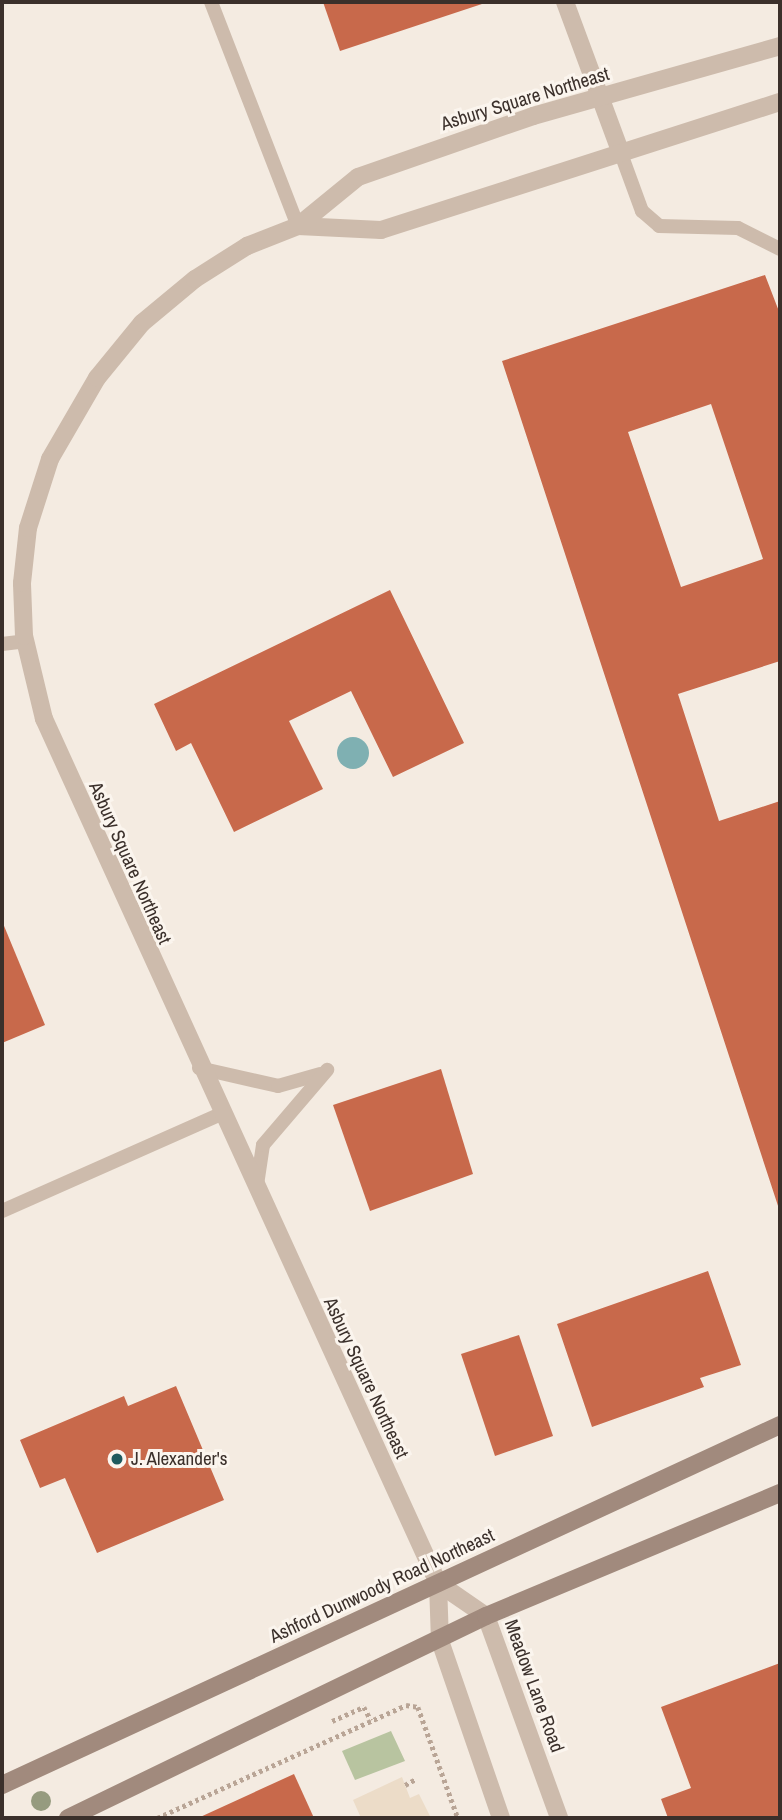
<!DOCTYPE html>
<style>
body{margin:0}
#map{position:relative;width:782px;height:1820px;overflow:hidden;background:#f4ebe1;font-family:"Archivo Narrow",sans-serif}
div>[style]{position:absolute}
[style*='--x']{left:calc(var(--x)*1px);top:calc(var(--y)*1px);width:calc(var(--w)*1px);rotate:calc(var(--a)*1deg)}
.green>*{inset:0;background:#b8c4a0}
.plaza>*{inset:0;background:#ecdcc8}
.water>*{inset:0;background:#7fb0b2}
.round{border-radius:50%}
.building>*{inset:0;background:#c8694b}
.path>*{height:4.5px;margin-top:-2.25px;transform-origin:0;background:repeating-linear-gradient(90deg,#b9a596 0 3.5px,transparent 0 7px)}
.service>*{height:14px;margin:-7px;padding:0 7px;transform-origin:7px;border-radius:7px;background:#cdbbac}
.minor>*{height:18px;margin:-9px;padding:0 9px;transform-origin:9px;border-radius:9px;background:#cdbbac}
.tertiary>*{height:18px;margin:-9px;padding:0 9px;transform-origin:9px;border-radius:9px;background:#cdbbac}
.secondary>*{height:18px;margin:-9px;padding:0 9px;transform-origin:9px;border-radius:9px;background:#a18a7d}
.trees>*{width:20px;height:20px;margin:-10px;border-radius:50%;background:#969b7f}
.dots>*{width:19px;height:19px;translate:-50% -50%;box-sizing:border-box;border:4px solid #fbf5ee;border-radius:50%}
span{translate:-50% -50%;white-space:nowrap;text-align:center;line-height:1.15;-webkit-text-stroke:6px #fbf5ee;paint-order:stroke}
.street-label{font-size:19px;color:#3b302b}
.poi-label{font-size:19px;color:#3b302b}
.left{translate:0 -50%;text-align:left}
.frame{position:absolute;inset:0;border:4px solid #3b302b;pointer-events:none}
</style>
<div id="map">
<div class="green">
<i style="clip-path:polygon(391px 1731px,405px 1761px,355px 1780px,342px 1751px)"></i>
</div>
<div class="plaza">
<i style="clip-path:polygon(402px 1777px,410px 1798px,419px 1794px,431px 1818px,361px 1818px,353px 1800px)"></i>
</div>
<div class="water">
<i class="round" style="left:337px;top:737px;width:32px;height:32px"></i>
</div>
<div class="building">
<i style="clip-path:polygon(323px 2px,488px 2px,340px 51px)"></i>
<i style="clip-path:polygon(evenodd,765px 275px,780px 314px,780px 661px,678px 694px,719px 821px,780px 801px,780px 1212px,502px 361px,765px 275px,711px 404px,763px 559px,681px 587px,628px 432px,711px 404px)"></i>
<i style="clip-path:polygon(390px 590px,464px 743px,393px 777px,351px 691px,289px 721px,323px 789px,234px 832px,191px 743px,176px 751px,154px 704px)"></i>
<i style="clip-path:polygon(2px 921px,45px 1025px,2px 1043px)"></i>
<i style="clip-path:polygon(441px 1069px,473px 1174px,370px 1211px,333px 1105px)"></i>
<i style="clip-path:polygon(708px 1271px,741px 1365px,700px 1378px,704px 1387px,592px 1427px,557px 1324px)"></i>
<i style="clip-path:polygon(519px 1335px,553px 1436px,495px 1456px,461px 1354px)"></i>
<i style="clip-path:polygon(176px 1386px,224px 1500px,97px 1553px,65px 1478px,40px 1488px,20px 1440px,124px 1396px,128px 1406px)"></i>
<i style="clip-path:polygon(780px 1663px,780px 1818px,668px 1818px,661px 1799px,691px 1788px,661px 1707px)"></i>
<i style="clip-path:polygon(294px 1774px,314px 1818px,198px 1818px)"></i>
</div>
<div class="path">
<i style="--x:332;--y:1721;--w:35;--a:-24"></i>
<i style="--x:364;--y:1707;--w:15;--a:62"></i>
<i style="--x:405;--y:1785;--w:13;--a:-29"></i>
<i style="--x:157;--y:1818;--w:273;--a:-24.4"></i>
<i style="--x:406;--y:1705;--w:12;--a:9"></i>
<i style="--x:418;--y:1707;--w:118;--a:70.2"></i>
</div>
<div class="service">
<i style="--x:211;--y:2;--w:240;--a:68.8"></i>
<i style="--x:620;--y:151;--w:64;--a:69.9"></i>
<i style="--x:642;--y:211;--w:23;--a:41"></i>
<i style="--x:659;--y:226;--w:79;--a:1.5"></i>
<i style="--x:738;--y:228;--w:47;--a:26.6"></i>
<i style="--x:2;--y:644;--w:23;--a:-7"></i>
<i style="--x:199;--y:1068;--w:81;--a:12.8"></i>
<i style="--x:278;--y:1086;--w:44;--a:-15.9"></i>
<i style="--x:257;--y:1185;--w:40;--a:-81.5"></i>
<i style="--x:263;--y:1145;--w:99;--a:-49.5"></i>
<i style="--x:2;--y:1211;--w:240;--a:-23.9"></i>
</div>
<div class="minor">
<i style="--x:565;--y:2;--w:159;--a:69.7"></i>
</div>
<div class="tertiary">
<i style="--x:298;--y:226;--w:83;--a:2.8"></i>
<i style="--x:381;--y:230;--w:419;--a:-17.8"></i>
<i style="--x:438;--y:1583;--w:58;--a:34.5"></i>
<i style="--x:486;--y:1616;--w:215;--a:70.1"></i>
<i style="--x:501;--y:1818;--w:187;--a:-109"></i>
<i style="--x:440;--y:1641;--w:58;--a:-92"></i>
<i style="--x:438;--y:1583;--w:950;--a:-114.51"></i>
<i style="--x:44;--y:719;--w:85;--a:-103.5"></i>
<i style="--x:24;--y:636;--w:53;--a:-92.2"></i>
<i style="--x:22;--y:583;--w:55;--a:-83.8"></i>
<i style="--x:28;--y:528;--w:72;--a:-72.3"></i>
<i style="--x:50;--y:459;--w:94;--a:-59.9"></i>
<i style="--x:97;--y:378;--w:71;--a:-50.7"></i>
<i style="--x:142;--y:323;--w:69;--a:-39.7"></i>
<i style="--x:195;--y:279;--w:62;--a:-32.4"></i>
<i style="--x:247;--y:246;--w:55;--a:-21.4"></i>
<i style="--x:298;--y:226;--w:77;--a:-39.2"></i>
<i style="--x:358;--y:177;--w:185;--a:-19.2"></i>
<i style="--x:533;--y:116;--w:257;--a:-15.8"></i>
</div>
<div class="secondary">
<i style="--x:2;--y:1785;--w:857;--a:-24.83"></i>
<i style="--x:68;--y:1818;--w:464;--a:-25.8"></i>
<i style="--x:486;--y:1616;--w:319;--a:-22.7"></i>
</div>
<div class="trees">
<i style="left:41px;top:1801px"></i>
</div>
<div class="dots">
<i style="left:117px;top:1459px;background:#1f5a5e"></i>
</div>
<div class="street-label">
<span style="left:525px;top:99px;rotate:-17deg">Asbury Square Northeast</span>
<span style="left:130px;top:863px;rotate:66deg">Asbury Square Northeast</span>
<span style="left:366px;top:1378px;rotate:65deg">Asbury Square Northeast</span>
<span style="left:382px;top:1586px;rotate:-25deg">Ashford Dunwoody Road Northeast</span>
<span style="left:534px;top:1686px;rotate:70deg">Meadow Lane Road</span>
</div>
<div class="poi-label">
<span class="left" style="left:131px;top:1459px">J. Alexander's</span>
</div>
<div class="frame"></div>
</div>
